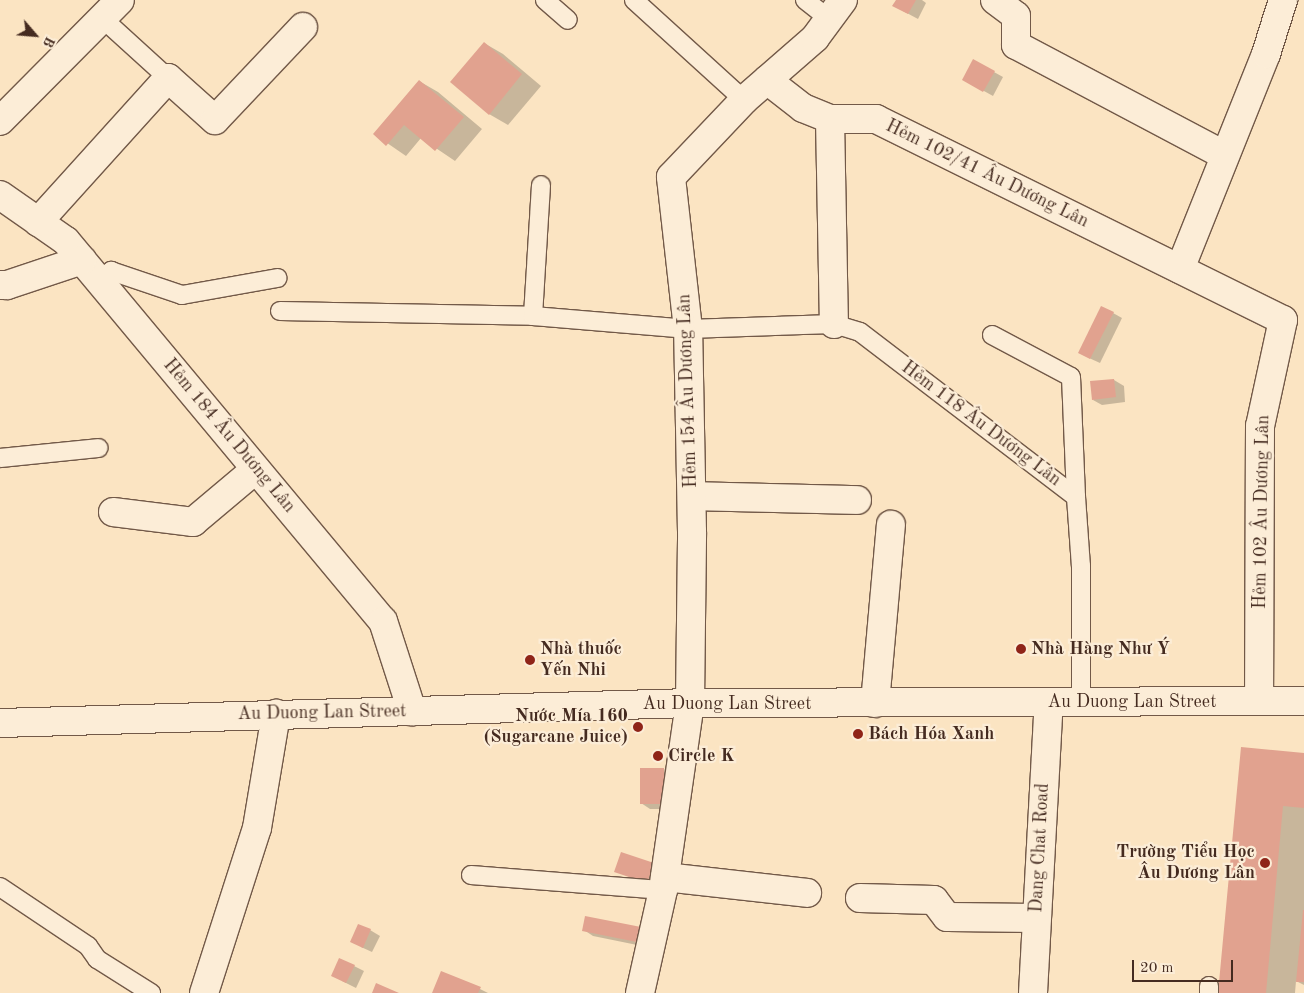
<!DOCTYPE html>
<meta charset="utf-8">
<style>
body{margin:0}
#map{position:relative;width:1304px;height:993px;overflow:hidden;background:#fbe4c2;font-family:"Old Standard TT",serif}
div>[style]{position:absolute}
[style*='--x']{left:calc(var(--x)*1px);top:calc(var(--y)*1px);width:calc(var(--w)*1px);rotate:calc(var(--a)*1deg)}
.shadow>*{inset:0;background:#0003}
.building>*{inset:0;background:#e1a28f}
.roads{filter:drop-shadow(1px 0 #725948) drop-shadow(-1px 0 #725948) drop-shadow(0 1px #725948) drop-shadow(0 -1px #725948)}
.service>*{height:18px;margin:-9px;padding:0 9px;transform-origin:9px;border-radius:9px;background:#fcedd7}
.minor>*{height:28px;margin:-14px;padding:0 14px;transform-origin:14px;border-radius:14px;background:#fcedd7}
.tertiary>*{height:28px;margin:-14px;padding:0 14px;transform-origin:14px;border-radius:14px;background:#fcedd7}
.dots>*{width:14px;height:14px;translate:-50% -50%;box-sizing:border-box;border:2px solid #fcedd7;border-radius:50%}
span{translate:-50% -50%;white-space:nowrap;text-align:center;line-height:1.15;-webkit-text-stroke:4.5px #fcedd7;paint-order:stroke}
.street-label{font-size:18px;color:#452b20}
.poi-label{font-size:18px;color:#452b20;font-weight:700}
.left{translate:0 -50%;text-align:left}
.right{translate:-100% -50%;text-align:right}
.north{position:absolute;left:10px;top:10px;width:50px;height:50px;-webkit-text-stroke:4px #fcedd7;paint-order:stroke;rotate:117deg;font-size:14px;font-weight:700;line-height:20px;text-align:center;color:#452b20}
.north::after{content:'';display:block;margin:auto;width:18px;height:22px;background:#452b20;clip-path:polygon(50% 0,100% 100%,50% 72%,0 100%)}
.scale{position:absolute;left:1132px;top:960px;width:101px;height:22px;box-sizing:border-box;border:2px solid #452b20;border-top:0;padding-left:6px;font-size:15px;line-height:18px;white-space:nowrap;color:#452b20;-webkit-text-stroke:4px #fcedd7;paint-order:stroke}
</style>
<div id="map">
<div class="shadow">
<i style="clip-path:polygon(897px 0,922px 0,926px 3px,918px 19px,903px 11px)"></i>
<i style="clip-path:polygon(484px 43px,503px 54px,541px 86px,508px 125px,489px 114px)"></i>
<i style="clip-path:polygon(974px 61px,1003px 77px,993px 96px,964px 80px)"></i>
<i style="clip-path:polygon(419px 81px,438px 92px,482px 129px,455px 161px,421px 138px,406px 156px,374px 134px)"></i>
<i style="clip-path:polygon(1113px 313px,1122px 318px,1100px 363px,1089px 358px)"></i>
<i style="clip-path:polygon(1114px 380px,1124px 386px,1125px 402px,1102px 405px,1093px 400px)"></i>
<i style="clip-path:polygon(1242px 748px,1304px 754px,1304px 985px,1296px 981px,1295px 993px,1219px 993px)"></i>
<i style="clip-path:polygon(664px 769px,673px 775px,673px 809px,650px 809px,641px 803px)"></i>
<i style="clip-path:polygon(654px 864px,657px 887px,615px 871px)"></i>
<i style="clip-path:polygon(640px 929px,647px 947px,593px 936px,584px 930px)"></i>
<i style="clip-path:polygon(370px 930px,380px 936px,372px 952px,361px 947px)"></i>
<i style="clip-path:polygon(340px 959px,364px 971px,356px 988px,342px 981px)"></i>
<i style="clip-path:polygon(480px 989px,488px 993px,434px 993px)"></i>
</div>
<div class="building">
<i style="clip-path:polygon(896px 0,916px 0,908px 14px,892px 6px)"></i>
<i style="clip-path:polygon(484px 42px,522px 74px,489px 115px,450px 82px)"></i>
<i style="clip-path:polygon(973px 59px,995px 71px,983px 92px,962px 80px)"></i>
<i style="clip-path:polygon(419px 80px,464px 117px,435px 151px,404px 125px,386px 146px,373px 134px)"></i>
<i style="clip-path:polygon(1101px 306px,1114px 312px,1090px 359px,1078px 353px)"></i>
<i style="clip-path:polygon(1114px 379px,1116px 397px,1092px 400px,1090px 381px)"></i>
<i style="clip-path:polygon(1241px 747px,1304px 753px,1304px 808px,1283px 806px,1266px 993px,1218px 993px)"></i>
<i style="clip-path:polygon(640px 768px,664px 768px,664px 804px,640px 804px)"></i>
<i style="clip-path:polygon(621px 852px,654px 863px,647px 883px,614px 872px)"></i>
<i style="clip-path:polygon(1303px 910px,1304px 910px,1304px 982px,1296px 982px)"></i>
<i style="clip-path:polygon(585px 916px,641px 927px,637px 942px,582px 931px)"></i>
<i style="clip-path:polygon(358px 924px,371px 929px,363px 948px,350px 942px)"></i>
<i style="clip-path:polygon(339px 958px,355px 965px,346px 983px,331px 976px)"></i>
<i style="clip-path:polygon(441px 971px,481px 987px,478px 993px,432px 993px)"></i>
<i style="clip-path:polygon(376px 983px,399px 993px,372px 993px)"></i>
</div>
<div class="roads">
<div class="service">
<i style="--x:545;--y:0;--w:30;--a:41"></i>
<i style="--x:634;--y:0;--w:149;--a:42.3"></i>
<i style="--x:805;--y:0;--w:31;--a:38"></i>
<i style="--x:102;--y:18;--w:89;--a:42.3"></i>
<i style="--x:101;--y:283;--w:16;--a:-50"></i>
<i style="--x:111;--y:271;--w:75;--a:18.7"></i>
<i style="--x:182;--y:295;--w:97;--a:-10.1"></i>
<i style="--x:280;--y:311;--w:253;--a:1.1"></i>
<i style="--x:533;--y:316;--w:156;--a:4.8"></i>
<i style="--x:688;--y:329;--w:146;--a:-2"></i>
<i style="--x:834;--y:324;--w:27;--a:17"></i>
<i style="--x:860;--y:332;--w:272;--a:37.4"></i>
<i style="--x:1076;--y:497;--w:69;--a:85.9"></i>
<i style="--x:1081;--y:566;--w:136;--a:90"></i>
<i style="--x:533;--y:316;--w:131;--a:-86.5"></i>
<i style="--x:992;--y:335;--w:89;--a:28"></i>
<i style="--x:1071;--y:377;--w:120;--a:87.6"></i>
<i style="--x:0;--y:458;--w:99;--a:-5.8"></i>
<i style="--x:471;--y:875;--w:193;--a:4.5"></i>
<i style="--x:0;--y:887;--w:106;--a:33.8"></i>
<i style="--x:88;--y:946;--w:16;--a:55"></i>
<i style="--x:97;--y:959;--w:64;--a:32.2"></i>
<i style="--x:1209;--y:993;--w:7;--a:-90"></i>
</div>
<div class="minor">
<i style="--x:995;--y:0;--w:26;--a:37"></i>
<i style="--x:1016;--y:16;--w:29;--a:90"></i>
<i style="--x:1016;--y:45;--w:235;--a:27.9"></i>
<i style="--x:767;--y:80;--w:46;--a:37.9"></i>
<i style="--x:803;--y:108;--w:29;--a:22"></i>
<i style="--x:830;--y:119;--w:46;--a:0"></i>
<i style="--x:876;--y:119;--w:454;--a:26.3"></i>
<i style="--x:1283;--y:320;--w:108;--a:102.2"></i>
<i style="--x:1260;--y:426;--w:275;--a:90.2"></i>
<i style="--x:830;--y:119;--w:205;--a:88.9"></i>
<i style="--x:0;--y:121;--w:170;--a:-45.2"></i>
<i style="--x:0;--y:195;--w:80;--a:34.9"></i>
<i style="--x:66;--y:241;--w:495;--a:50.2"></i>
<i style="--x:383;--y:621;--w:95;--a:72.1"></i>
<i style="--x:38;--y:222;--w:194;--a:-47.9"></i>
<i style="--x:168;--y:78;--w:63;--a:41.8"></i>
<i style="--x:215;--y:120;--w:128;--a:-46.6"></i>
<i style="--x:1180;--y:269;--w:232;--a:-68.2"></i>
<i style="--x:1266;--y:54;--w:57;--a:-72.5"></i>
<i style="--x:0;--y:285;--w:7;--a:0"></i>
<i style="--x:7;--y:285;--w:79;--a:-18.4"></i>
<i style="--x:692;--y:496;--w:165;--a:1.4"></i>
<i style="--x:113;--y:512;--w:81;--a:7.1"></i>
<i style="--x:193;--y:522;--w:82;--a:-40.1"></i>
<i style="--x:875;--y:703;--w:179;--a:-84.9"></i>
<i style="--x:665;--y:877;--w:143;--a:6.4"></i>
<i style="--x:860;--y:898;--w:74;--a:1.5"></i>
<i style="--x:934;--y:900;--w:21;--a:53"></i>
<i style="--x:947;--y:917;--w:88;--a:0.7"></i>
<i style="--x:204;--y:993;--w:173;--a:-72.2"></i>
<i style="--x:257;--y:828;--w:116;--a:-80.5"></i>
<i style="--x:640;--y:993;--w:106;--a:-77.4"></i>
<i style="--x:663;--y:890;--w:189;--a:-81.8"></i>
<i style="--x:690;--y:703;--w:171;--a:-89.3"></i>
<i style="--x:692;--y:532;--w:203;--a:-91.1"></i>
<i style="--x:688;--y:329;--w:153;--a:-96.4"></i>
<i style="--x:671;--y:177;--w:106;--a:-46.5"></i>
<i style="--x:744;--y:100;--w:94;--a:-41.1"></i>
<i style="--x:815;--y:38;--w:47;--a:-53.6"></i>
<i style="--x:1033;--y:993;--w:291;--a:-86.9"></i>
</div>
<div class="tertiary">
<i style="--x:0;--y:723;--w:690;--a:-1.66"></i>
<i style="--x:690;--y:703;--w:614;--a:-0.19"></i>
</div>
</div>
<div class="dots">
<i style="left:1021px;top:649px;background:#8f2418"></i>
<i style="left:530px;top:660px;background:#8f2418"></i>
<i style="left:638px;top:727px;background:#8f2418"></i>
<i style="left:858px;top:734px;background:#8f2418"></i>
<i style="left:658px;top:756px;background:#8f2418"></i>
<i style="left:1265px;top:863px;background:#8f2418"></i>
</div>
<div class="street-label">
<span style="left:987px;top:174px;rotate:26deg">Hẻm 102/41 Âu Dương Lân</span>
<span style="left:688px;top:391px;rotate:-92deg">Hẻm 154 Âu Dương Lân</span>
<span style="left:981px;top:424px;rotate:37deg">Hẻm 118 Âu Dương Lân</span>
<span style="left:229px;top:436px;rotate:50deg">Hẻm 184 Âu Dương Lân</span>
<span style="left:1262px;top:512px;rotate:-89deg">Hẻm 102 Âu Dương Lân</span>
<span style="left:1132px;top:702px">Au Duong Lan Street</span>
<span style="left:727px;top:704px">Au Duong Lan Street</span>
<span style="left:322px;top:713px;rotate:-1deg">Au Duong Lan Street</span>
<span style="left:1040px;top:848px;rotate:-87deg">Dang Chat Road</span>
</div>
<div class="poi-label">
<span class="left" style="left:1031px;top:649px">Nhà Hàng Như Ý</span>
<span class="left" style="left:540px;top:660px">Nhà thuốc<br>Yến Nhi</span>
<span class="right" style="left:628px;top:727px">Nước Mía 160<br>(Sugarcane Juice)</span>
<span class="left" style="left:868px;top:734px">Bách Hóa Xanh</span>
<span class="left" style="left:668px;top:756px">Circle K</span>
<span class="right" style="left:1255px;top:863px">Trường Tiểu Học<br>Âu Dương Lân</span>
</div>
<div class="north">B</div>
<div class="scale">20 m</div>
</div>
